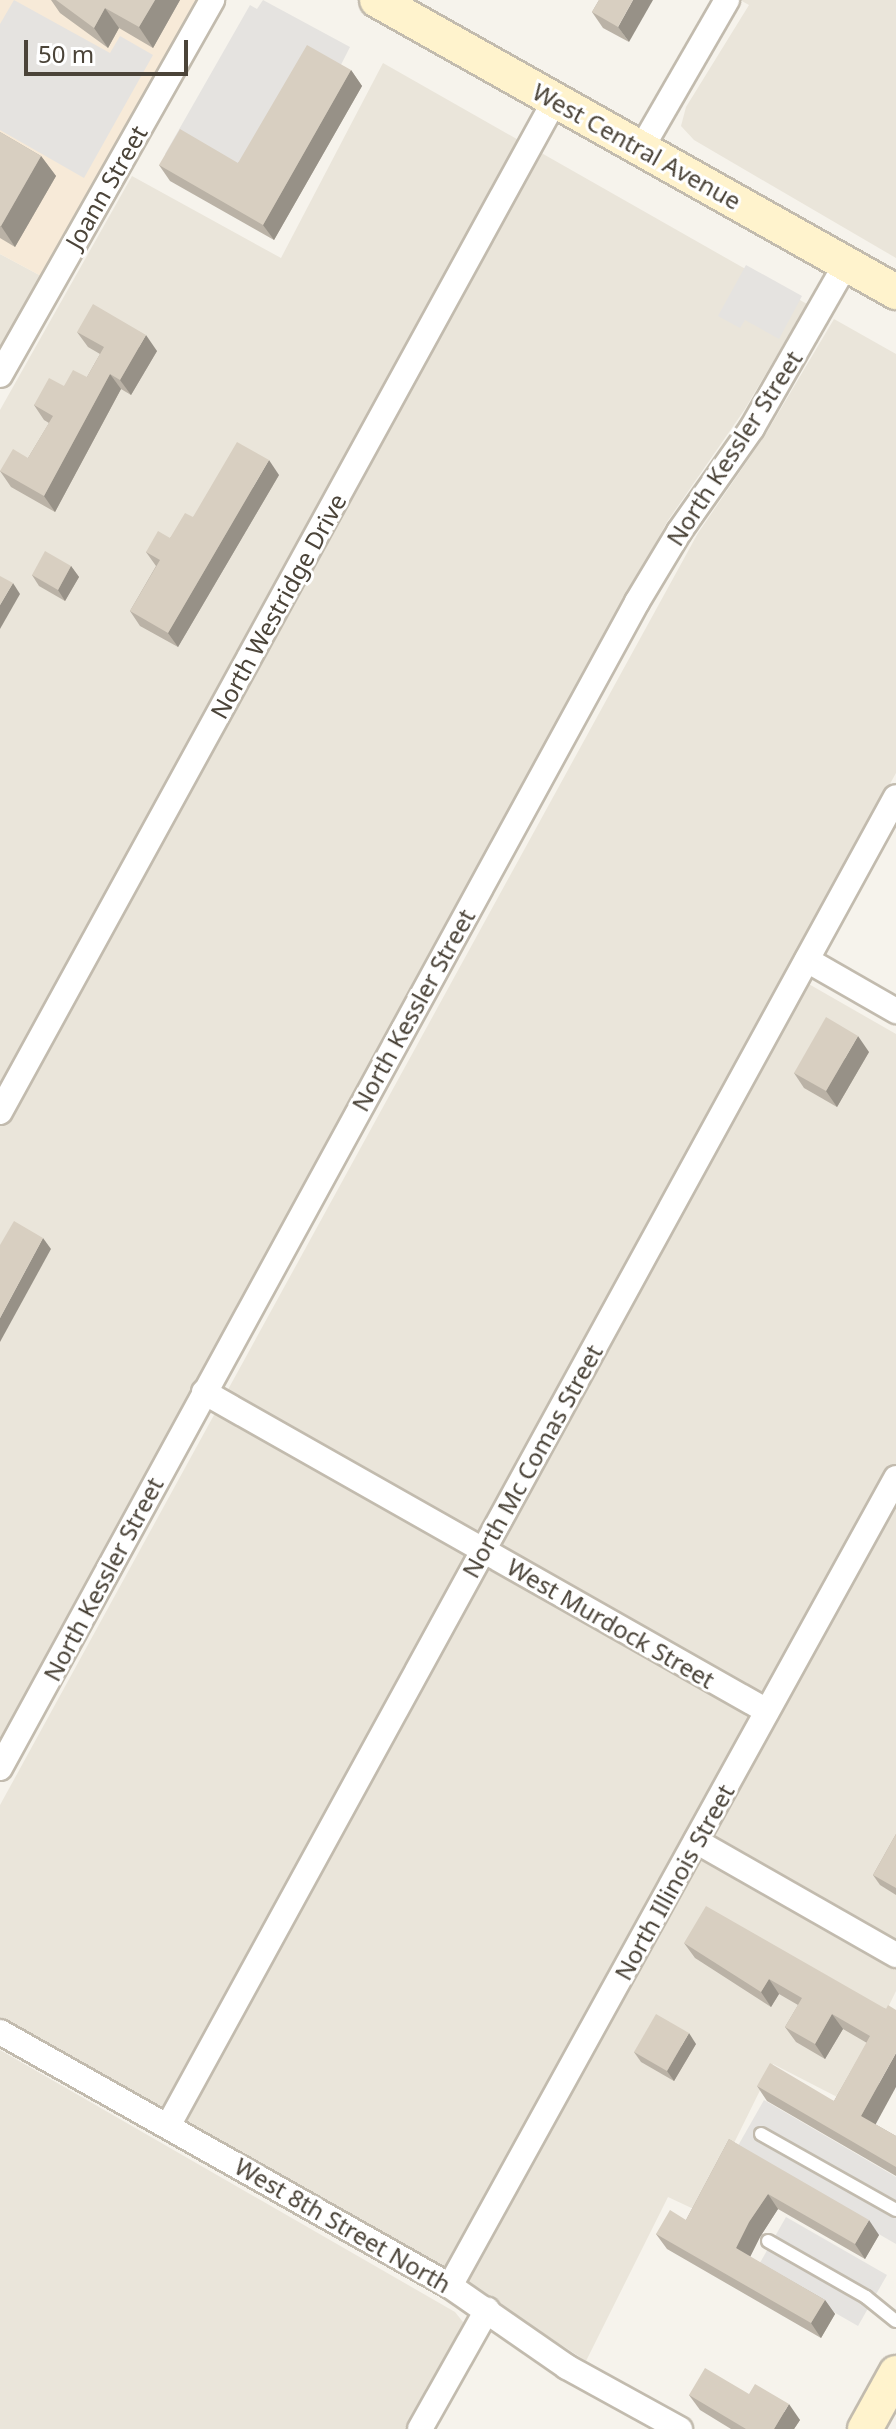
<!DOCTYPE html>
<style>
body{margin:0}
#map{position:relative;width:896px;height:2429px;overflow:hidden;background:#f6f3ec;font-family:"Noto Sans",sans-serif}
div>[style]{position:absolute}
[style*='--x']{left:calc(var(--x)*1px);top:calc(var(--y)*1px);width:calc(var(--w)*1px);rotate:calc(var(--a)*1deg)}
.residential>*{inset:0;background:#eae5da}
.commercial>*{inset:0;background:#f7ead8}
.parking>*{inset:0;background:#e5e3e0}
.roads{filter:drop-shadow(2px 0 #c2bbae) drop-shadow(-2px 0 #c2bbae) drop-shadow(0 2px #c2bbae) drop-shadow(0 -2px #c2bbae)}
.service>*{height:12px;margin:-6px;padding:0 6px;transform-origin:6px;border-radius:6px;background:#fff}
.minor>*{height:24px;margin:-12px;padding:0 12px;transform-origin:12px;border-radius:12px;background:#fff}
.secondary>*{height:34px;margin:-17px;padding:0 17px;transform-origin:17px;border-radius:17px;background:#fff3cd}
.wall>*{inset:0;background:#bab2a6}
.shaded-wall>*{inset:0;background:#979187}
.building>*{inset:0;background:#d8cfc1}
span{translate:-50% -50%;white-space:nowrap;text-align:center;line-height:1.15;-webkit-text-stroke:6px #fff;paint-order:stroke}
.street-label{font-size:24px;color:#4b4439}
.scale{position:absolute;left:24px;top:40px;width:164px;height:36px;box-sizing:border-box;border:4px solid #4b4439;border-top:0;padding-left:10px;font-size:24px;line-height:28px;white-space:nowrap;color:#4b4439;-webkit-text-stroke:6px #fff;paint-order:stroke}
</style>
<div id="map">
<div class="residential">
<i style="clip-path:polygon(740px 0,896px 0,896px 258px,694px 140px,681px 126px,686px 107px,749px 5px)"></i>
<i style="clip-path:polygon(383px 63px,807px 304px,745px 409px,667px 522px,0 1739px,0 410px,132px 176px,281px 258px)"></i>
<i style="clip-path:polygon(0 254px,43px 277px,0 354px)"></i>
<i style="clip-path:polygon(834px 319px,896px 354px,896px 773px,786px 971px,896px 1034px,896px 1991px,843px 2100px,773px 2064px,700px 2212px,668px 2197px,586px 2361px,440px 2266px,0 2021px,0 1805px,698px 533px,767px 432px)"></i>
<i style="clip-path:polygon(0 2050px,455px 2312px,463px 2322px,462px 2341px,411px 2429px,0 2429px)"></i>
</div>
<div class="commercial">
<i style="clip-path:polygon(0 0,197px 0,43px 277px,0 254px)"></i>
</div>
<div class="parking">
<i style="clip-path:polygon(14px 0,110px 53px,120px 36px,153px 55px,84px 178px,0 130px,0 24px)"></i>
<i style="clip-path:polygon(263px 0,350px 47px,285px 175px,180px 162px,165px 154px,250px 5px,257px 9px)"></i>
<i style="clip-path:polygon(746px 265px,802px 296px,779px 339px,745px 320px,740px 328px,718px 316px)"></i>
<i style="clip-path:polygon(764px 2100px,896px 2177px,896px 2244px,735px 2151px)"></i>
<i style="clip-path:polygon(786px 2217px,887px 2275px,858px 2326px,757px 2268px)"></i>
</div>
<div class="roads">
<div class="service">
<i style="--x:761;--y:2134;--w:155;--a:29.4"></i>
<i style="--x:768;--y:2241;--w:113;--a:29.7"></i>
<i style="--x:866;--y:2297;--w:38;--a:39"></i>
</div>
<div class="minor">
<i style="--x:641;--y:149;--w:172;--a:-60"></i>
<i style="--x:0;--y:375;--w:431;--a:-60.5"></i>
<i style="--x:807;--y:960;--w:103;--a:29.8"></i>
<i style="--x:0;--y:1112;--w:1154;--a:-61.26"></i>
<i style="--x:204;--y:1392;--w:647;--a:29.54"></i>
<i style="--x:0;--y:1768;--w:1329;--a:-61.35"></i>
<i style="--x:637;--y:602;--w:82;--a:-59"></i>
<i style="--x:679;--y:532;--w:127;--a:-54.9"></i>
<i style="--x:752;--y:428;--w:189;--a:-60.2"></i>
<i style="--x:696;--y:1841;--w:230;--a:29.7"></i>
<i style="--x:0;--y:2032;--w:517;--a:29.44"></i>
<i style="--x:450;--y:2286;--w:142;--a:34.7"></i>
<i style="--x:567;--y:2367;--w:129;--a:28.8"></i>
<i style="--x:168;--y:2126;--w:1515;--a:-61.29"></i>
<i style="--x:450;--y:2286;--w:923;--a:-61.1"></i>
<i style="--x:420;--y:2429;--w:137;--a:-60.6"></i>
</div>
<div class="secondary">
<i style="--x:377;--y:0;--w:596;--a:29.36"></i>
<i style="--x:865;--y:2429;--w:64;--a:-61"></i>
</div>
</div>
<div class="wall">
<i style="clip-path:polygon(51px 0,180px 0,153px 48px,119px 28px,108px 48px,60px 13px)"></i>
<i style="clip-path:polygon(599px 0,629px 42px,603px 28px,592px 12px)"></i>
<i style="clip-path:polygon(351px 70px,362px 86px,274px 240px,170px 181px,159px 165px,238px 163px)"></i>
<i style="clip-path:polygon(0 132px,41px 156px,56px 176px,15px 247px,0 238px)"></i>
<i style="clip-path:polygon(77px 332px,157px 351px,131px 395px,121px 389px,55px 512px,11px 487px,0 471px,28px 458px,49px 423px,44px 420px,34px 405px,64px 386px,87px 377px,100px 354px,88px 347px)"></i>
<i style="clip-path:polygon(279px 475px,178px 647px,140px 626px,130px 611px,156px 566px,146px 552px,170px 538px,193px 517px)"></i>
<i style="clip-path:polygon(71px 566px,79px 577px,65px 601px,39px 586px,32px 575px)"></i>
<i style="clip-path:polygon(869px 1052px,837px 1107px,804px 1088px,794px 1073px)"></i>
<i style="clip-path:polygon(896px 1834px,896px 1895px,880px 1885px,873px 1875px)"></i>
<i style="clip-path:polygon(684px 1943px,886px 2009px,875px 2124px,896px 2136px,896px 2176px,767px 2101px,757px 2086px,834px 2101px,867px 2043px,843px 2029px,825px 2059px,796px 2042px,785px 2027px,798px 2005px,779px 1994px,771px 2007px,695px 1958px)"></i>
<i style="clip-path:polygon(696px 2044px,674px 2081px,641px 2062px,634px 2052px)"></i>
<i style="clip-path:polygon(729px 2139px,879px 2235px,865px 2259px,778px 2209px,760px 2237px,750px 2257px,825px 2300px,835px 2314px,821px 2338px,667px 2249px,656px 2234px,686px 2220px)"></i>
<i style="clip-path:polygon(749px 2394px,800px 2420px,794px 2429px,731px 2429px,700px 2410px,689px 2395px)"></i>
</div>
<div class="shaded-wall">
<i style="clip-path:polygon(155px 0,180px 0,153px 48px,139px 27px)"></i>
<i style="clip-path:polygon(633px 0,653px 0,629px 42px,618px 27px)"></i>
<i style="clip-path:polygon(105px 8px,119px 28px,108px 48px,94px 28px)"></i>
<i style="clip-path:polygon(351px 70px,362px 86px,274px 240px,263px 225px)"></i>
<i style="clip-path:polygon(41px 156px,56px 176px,15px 247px,1px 226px)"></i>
<i style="clip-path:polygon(146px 335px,157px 351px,131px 395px,120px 380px)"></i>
<i style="clip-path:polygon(110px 374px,121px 389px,55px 512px,44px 496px)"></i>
<i style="clip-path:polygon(269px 460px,279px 475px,178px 647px,168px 633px)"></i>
<i style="clip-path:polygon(71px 566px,79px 577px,65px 601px,58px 590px)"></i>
<i style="clip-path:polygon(13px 583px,20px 594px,0 629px,0 605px)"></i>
<i style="clip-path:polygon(858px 1036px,869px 1052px,837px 1107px,826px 1091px)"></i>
<i style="clip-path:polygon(43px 1238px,51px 1249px,0 1342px,0 1318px)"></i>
<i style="clip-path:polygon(769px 1979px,779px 1994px,771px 2007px,761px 1992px)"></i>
<i style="clip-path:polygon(832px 2014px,843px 2029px,825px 2059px,815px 2044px)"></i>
<i style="clip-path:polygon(689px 2033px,696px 2044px,674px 2081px,667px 2071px)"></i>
<i style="clip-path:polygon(896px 2053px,896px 2087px,872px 2131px,861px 2116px)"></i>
<i style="clip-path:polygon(768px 2194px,778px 2209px,760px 2237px,747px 2263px,736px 2248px,749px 2222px)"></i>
<i style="clip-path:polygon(869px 2220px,879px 2235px,865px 2259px,855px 2244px)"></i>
<i style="clip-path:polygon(825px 2300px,835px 2314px,821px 2338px,811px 2323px)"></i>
<i style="clip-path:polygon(789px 2404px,800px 2420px,794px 2429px,774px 2429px)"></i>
</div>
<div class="building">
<i style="clip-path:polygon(56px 0,155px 0,139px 27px,105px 8px,94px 28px)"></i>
<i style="clip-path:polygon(599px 0,633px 0,618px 27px,592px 12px)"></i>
<i style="clip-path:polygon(307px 45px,351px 70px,263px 225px,159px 165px,180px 129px,238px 163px)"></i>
<i style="clip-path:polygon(0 132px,41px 156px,1px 226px,0 226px)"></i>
<i style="clip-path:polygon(93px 304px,146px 335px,120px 380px,110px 374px,44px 496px,0 471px,13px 449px,28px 458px,53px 416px,34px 405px,49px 378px,64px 386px,73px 370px,87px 377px,104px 347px,77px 332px)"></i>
<i style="clip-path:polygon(237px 442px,269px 460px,168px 633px,130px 611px,160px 560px,146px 552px,158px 531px,170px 538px,185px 513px,193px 517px)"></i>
<i style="clip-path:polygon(45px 551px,71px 566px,58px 590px,32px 575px)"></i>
<i style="clip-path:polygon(0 576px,13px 583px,0 605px)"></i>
<i style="clip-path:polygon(826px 1017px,858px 1036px,826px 1091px,794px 1073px)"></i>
<i style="clip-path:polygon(14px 1221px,43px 1238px,0 1318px,0 1245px)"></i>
<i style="clip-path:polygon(896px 1834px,896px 1888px,873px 1875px)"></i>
<i style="clip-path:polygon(706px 1906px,886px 2009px,888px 2005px,896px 2010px,896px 2053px,861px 2116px,896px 2136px,896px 2167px,757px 2086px,770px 2063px,834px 2101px,870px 2036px,832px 2014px,815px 2044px,785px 2027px,802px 1998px,769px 1979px,761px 1992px,684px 1943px)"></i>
<i style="clip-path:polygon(656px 2014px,689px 2033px,667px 2071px,634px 2052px)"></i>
<i style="clip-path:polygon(729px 2139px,869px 2220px,855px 2244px,768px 2194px,749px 2222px,736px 2248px,825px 2300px,811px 2323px,656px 2234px,670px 2210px,686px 2220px)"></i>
<i style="clip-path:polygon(705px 2368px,749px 2394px,755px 2384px,789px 2404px,774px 2429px,746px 2429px,689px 2395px)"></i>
</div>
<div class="street-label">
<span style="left:637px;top:146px;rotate:29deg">West Central Avenue</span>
<span style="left:106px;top:187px;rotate:-60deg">Joann Street</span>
<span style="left:734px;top:448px;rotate:-57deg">North Kessler Street</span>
<span style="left:278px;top:606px;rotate:-61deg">North Westridge Drive</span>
<span style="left:413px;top:1010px;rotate:-61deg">North Kessler Street</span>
<span style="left:532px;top:1461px;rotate:-61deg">North Mc Comas Street</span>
<span style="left:103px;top:1579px;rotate:-62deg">North Kessler Street</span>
<span style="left:611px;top:1623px;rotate:30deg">West Murdock Street</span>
<span style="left:674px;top:1882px;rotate:-61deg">North Illinois Street</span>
<span style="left:343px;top:2225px;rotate:30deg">West 8th Street North</span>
</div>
<div class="scale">50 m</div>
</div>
